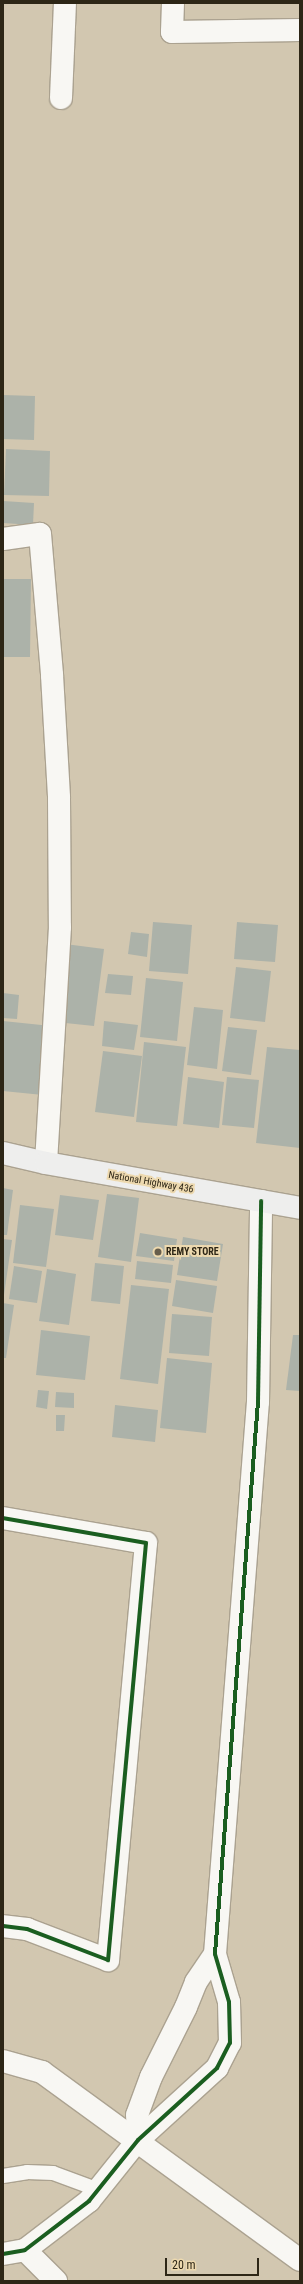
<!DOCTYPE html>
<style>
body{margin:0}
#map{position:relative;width:303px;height:2284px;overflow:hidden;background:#d2c7b0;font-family:"Roboto Condensed",sans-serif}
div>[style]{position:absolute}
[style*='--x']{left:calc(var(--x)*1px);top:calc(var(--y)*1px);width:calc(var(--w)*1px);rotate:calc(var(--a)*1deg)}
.building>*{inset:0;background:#acb2a9}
.roads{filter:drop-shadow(1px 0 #aba290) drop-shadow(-1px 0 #aba290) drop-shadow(0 1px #aba290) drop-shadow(0 -1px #aba290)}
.lane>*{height:14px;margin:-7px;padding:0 7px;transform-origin:7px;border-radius:7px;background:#f8f7f3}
.street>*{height:22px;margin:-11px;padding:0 11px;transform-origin:11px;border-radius:11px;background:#f8f7f3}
.primary>*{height:22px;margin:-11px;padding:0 11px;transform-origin:11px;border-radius:11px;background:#eeeeed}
.cycleway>*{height:4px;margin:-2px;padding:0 2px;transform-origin:2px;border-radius:2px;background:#1b5e20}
.dots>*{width:11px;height:11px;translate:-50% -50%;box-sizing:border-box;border:2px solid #edd9af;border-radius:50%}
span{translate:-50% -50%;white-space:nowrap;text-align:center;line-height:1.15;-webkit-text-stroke:4px #edd9af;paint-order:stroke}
.street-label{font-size:10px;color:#2d2616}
.poi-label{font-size:10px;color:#2d2616;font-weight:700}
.left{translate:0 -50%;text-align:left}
.frame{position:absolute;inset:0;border:4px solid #2d2616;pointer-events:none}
.scale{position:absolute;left:165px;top:2258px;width:94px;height:18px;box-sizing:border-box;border:2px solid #2d2616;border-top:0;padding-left:5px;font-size:12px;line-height:14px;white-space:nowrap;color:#2d2616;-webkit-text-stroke:3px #edd9af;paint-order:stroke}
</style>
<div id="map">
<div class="building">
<i style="clip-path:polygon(3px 395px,35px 396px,34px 440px,3px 439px)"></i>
<i style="clip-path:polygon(6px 449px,50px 451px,49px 496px,4px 495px)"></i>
<i style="clip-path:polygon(3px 501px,34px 503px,33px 525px,3px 523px)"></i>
<i style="clip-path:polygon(3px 579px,31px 579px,30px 657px,3px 657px)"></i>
<i style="clip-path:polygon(153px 922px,192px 925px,188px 974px,149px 971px)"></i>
<i style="clip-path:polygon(237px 922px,278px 925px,275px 962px,234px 959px)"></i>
<i style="clip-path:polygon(131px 932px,149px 934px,147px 957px,128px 954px)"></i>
<i style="clip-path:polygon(65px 944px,104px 949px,94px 1026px,56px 1022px)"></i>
<i style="clip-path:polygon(236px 967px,271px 971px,265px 1022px,230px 1018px)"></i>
<i style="clip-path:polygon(108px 974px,133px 976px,131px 995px,105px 993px)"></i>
<i style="clip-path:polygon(146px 978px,183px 982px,177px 1041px,140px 1037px)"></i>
<i style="clip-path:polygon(3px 993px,19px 995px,17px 1019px,3px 1018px)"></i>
<i style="clip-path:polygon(194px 1007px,223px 1010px,217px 1069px,187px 1065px)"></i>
<i style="clip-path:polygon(3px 1021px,51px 1026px,43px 1095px,3px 1091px)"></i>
<i style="clip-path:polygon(104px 1021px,138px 1025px,134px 1050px,102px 1046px)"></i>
<i style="clip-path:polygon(228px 1027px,257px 1030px,251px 1075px,222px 1071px)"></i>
<i style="clip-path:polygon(144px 1042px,186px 1047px,177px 1126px,136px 1122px)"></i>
<i style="clip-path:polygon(267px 1047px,300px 1050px,300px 1148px,256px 1143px)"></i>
<i style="clip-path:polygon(103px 1051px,142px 1056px,134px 1117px,95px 1112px)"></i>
<i style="clip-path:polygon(188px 1077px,224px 1082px,219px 1128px,183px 1124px)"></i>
<i style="clip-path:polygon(227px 1077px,259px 1080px,254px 1128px,222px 1125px)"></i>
<i style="clip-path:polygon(3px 1188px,13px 1190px,7px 1235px,3px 1235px)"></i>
<i style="clip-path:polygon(107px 1194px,139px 1198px,131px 1262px,98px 1257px)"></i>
<i style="clip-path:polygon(60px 1195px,99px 1200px,93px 1240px,55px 1235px)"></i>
<i style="clip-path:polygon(20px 1205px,54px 1209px,46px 1267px,13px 1263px)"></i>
<i style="clip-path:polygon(140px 1233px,177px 1239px,174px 1261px,136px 1256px)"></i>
<i style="clip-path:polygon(183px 1237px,223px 1244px,217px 1281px,177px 1275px)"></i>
<i style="clip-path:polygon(3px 1239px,12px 1240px,4px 1295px,3px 1295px)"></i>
<i style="clip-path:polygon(137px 1261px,173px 1265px,171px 1283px,135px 1279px)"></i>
<i style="clip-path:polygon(95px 1263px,124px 1266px,120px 1304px,91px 1301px)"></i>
<i style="clip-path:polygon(14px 1266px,42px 1271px,37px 1303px,9px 1299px)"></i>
<i style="clip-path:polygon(47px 1269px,76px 1274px,69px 1325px,39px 1321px)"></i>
<i style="clip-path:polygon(176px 1280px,217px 1286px,213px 1313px,172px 1306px)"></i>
<i style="clip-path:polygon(131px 1285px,169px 1289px,158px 1384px,120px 1379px)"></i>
<i style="clip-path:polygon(3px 1303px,14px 1305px,6px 1358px,3px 1358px)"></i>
<i style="clip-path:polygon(172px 1314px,212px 1317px,209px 1356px,169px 1353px)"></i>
<i style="clip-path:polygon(41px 1330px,90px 1336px,85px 1380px,36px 1375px)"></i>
<i style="clip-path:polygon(293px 1335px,300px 1335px,300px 1391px,286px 1390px)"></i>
<i style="clip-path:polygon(167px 1358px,212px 1363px,206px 1433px,160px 1428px)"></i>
<i style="clip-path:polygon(38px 1390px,49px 1391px,47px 1409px,36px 1407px)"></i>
<i style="clip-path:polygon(56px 1392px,74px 1393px,74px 1408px,55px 1407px)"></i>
<i style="clip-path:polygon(115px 1405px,158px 1410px,155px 1442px,112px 1437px)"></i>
<i style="clip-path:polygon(56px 1415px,65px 1415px,64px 1431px,56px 1431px)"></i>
</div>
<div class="roads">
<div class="lane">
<i style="--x:3;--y:2176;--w:24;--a:-9"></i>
<i style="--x:27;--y:2172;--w:26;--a:2"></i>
<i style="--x:53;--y:2173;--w:49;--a:20.3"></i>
</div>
<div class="street">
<i style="--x:173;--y:3;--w:29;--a:92"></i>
<i style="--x:172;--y:32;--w:128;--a:-0.9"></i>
<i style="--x:61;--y:98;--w:95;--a:-87.6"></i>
<i style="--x:3;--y:539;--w:37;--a:-8"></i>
<i style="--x:40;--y:534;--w:142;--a:85.1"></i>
<i style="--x:52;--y:675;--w:123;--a:86.7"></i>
<i style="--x:59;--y:798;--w:129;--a:89.6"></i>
<i style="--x:60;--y:927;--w:236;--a:93.4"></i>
<i style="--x:3;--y:1518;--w:145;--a:9.9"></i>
<i style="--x:146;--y:1543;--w:419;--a:95.2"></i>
<i style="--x:108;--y:1960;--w:87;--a:-159.1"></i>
<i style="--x:27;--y:1929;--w:24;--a:-173"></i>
<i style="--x:3;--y:2061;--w:41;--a:15.8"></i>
<i style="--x:42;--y:2072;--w:319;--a:36.1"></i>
<i style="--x:138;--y:2140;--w:25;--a:-92"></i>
<i style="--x:137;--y:2115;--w:40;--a:-69.8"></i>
<i style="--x:151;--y:2077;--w:78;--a:-63.4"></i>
<i style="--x:186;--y:2007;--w:27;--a:-68"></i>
<i style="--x:196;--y:1982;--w:34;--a:-56"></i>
<i style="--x:25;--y:2250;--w:44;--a:45"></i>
<i style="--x:3;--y:2254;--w:22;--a:-10"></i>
<i style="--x:25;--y:2250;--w:81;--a:-37.4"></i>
<i style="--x:89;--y:2201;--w:78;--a:-51.2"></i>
<i style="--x:138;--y:2140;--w:107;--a:-42.3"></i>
<i style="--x:217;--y:2068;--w:28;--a:-63"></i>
<i style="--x:230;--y:2043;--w:41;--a:-91.4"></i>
<i style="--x:229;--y:2002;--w:50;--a:-106.3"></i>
<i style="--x:215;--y:1954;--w:554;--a:-85.55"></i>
<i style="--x:258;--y:1402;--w:201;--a:-89.1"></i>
</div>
<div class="primary">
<i style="--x:3;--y:1153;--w:44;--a:13.1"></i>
<i style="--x:46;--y:1163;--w:258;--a:10"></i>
</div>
</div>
<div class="cycleway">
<i style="--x:3;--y:1518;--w:145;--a:9.9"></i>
<i style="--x:146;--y:1543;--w:419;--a:95.2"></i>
<i style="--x:108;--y:1960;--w:87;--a:-159.1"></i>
<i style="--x:27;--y:1929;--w:24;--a:-173"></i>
<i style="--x:3;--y:2254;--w:22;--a:-10"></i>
<i style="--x:25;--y:2250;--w:81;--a:-37.4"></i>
<i style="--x:89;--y:2201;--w:78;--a:-51.2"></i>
<i style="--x:138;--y:2140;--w:107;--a:-42.3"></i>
<i style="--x:217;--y:2068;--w:28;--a:-63"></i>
<i style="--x:230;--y:2043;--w:41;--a:-91.4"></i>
<i style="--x:229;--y:2002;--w:50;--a:-106.3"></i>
<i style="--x:215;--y:1954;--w:554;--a:-85.55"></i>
<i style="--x:258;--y:1402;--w:201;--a:-89.1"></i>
</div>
<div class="dots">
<i style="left:158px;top:1252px;background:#675e4c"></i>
</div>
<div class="street-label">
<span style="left:151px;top:1182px;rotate:10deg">National Highway 436</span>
</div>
<div class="poi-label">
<span class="left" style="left:166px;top:1252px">REMY STORE</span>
</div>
<div class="frame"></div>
<div class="scale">20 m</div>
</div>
